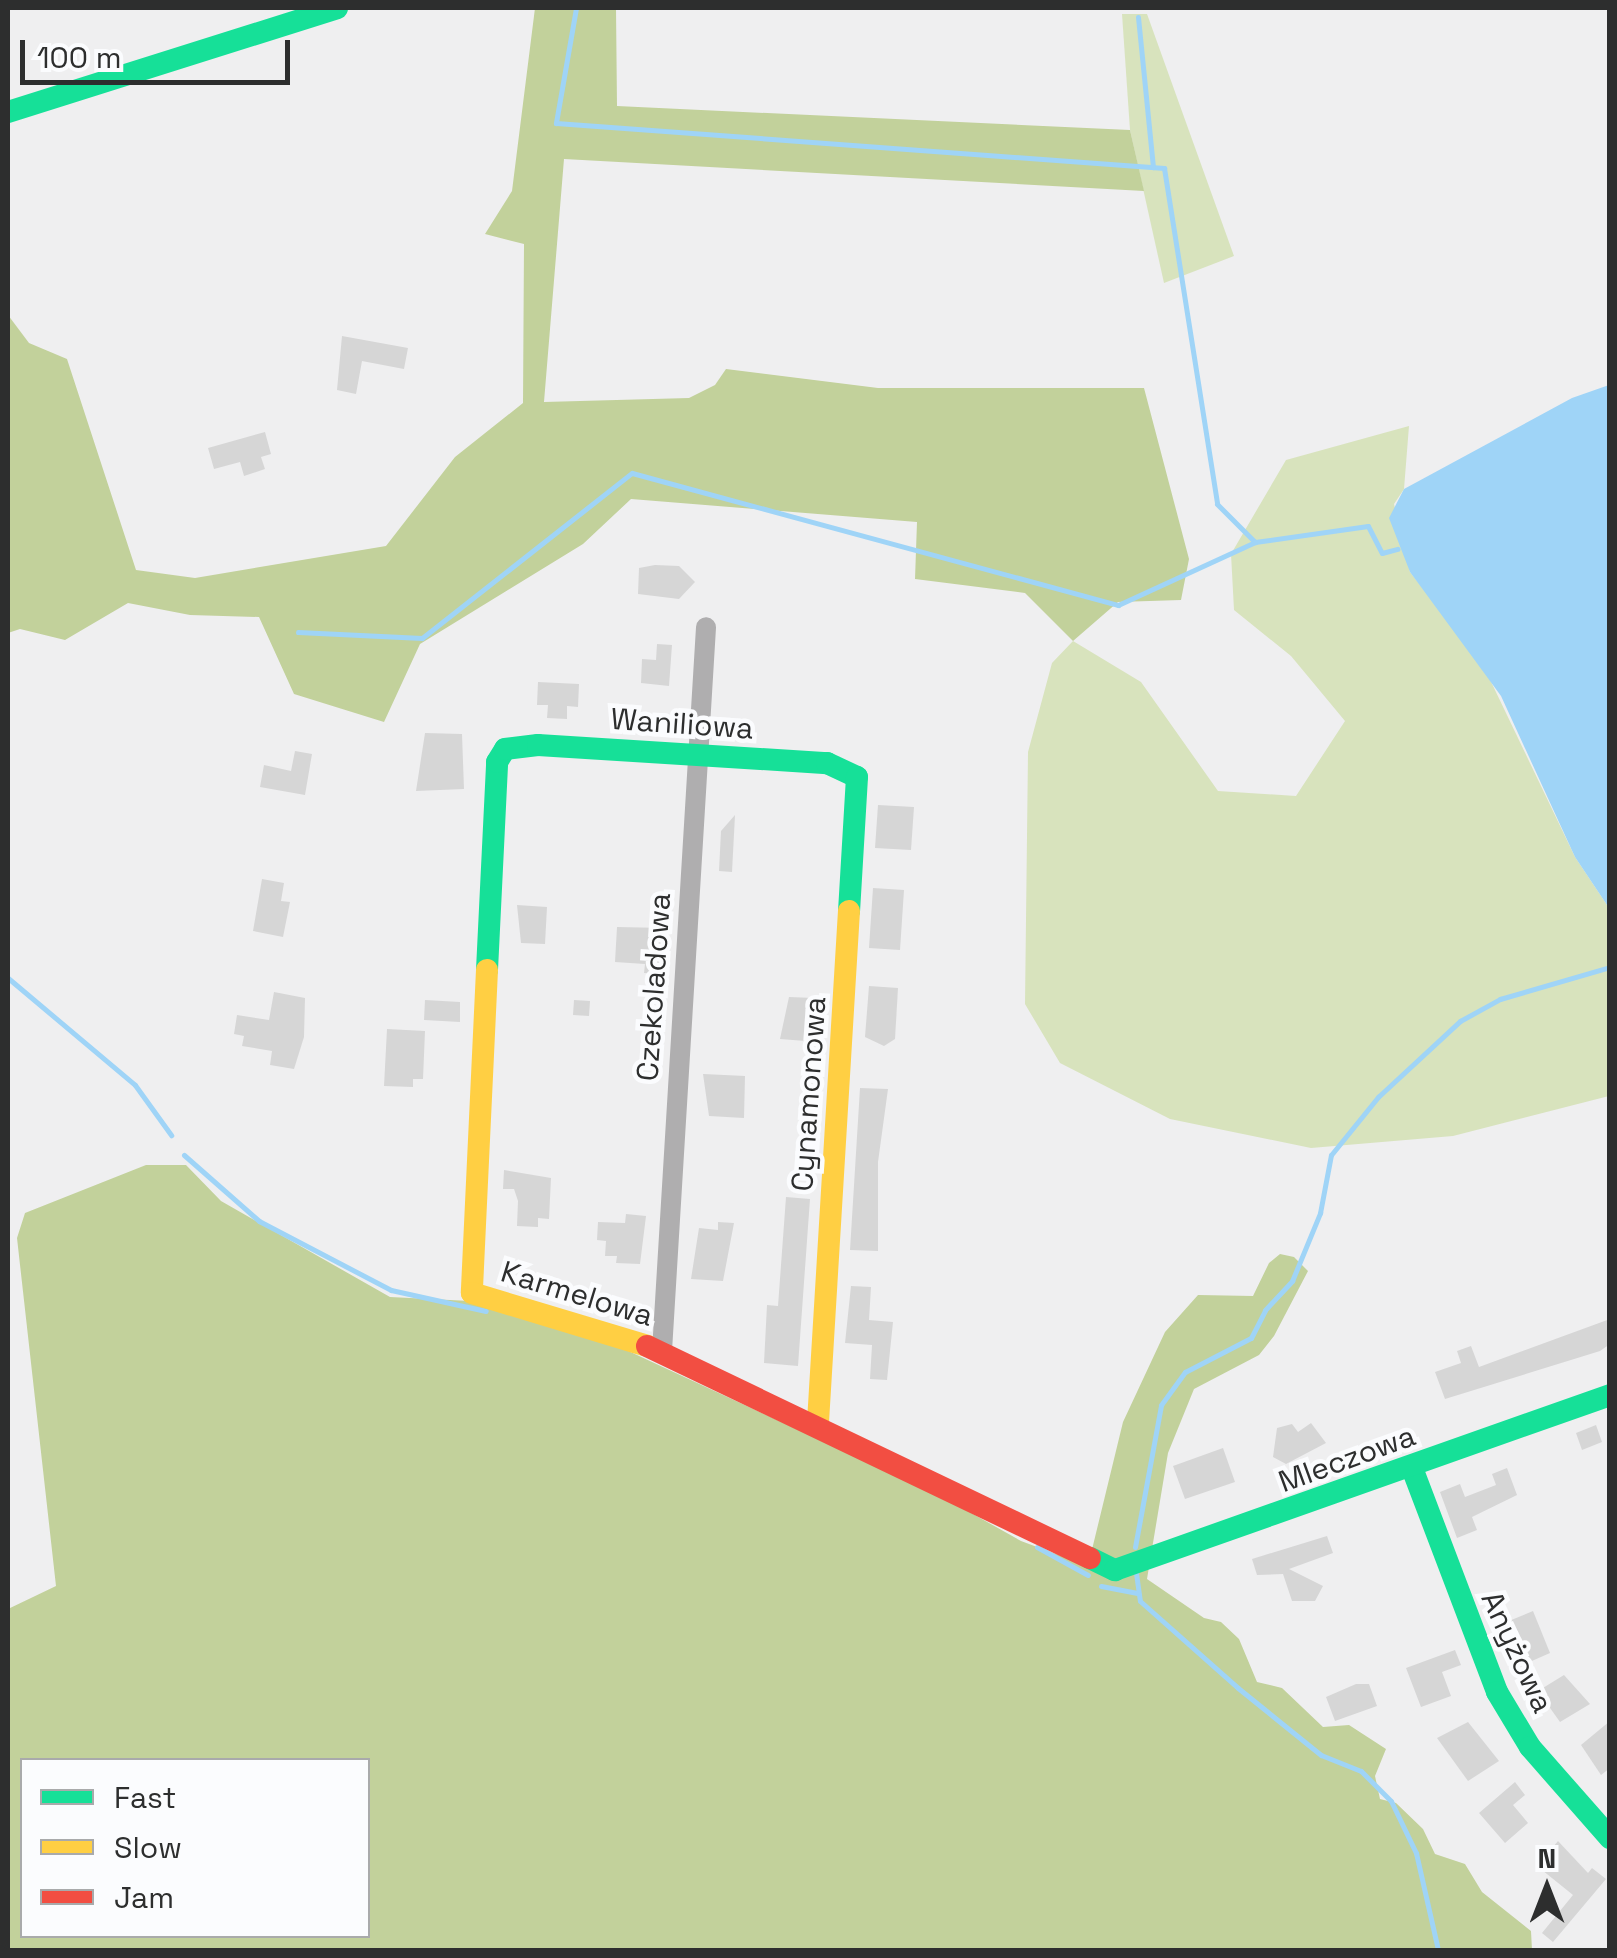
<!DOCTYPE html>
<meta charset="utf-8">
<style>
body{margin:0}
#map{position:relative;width:1617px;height:1958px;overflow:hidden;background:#efeff0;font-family:"Space Grotesk",sans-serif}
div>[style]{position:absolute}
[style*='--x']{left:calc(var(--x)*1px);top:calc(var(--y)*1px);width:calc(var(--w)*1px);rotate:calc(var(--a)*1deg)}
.green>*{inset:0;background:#d8e3bd}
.forest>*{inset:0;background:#c2d19b}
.water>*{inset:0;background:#9fd4f7}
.stream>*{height:5px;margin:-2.5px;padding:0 2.5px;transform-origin:2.5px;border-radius:2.5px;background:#9fd4f7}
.building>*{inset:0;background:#d6d6d6}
.street>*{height:20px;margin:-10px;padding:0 10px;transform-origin:10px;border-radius:10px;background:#afaeaf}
.fast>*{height:22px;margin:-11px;padding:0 11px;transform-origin:11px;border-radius:11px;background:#16e098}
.slow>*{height:22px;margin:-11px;padding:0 11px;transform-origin:11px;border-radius:11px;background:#ffcf43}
.jam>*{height:22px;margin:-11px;padding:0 11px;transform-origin:11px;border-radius:11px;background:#f24e42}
span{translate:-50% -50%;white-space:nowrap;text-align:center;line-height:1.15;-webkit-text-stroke:9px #fbfcfe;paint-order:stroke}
.street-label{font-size:30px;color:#2d2e2e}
.frame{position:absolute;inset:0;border:10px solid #2d2e2e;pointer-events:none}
.legend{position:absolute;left:20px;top:1758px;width:350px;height:180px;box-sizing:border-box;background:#fbfcfe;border:2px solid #a9aaab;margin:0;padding:12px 18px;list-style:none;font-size:30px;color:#2d2e2e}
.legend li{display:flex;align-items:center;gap:20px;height:50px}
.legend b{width:50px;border:2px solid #a9aaab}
.north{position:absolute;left:1497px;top:1838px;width:100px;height:100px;-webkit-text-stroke:8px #fbfcfe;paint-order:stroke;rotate:0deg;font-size:28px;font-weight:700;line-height:40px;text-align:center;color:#2d2e2e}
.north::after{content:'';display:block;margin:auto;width:35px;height:45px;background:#2d2e2e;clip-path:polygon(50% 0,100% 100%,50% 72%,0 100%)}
.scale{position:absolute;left:20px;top:40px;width:270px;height:45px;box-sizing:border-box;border:5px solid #2d2e2e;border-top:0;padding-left:12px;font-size:30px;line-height:35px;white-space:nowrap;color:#2d2e2e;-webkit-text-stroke:8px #fbfcfe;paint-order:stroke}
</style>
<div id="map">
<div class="green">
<i style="clip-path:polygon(1122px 14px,1147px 14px,1234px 256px,1164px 283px,1130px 130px)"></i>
<i style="clip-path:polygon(1409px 426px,1404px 489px,1394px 504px,1410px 572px,1483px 665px,1575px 857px,1609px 908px,1609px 1096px,1453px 1136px,1311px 1148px,1170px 1119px,1060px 1063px,1025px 1004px,1028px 752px,1052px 663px,1073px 641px,1141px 682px,1218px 791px,1296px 796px,1345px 721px,1291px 656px,1234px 610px,1231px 554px,1286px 460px)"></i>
</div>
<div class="forest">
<i style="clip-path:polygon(535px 8px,616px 8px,617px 106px,1130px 130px,1144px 191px,564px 159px,544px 402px,689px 398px,715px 385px,726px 369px,878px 388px,1144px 388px,1189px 559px,1181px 600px,1118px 602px,1073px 641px,1025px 593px,915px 579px,917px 522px,631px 499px,583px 544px,420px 644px,384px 722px,294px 694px,259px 617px,190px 615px,128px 603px,65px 640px,20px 629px,8px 633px,8px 315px,29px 343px,67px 359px,136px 570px,195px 578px,386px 546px,455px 457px,523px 403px,524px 244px,485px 234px,512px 191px)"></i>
<i style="clip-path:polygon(evenodd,146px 1165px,186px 1165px,221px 1201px,390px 1297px,470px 1301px,609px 1342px,941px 1496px,1021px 1541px,1088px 1566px,1123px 1422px,1165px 1332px,1198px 1295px,1253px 1296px,1269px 1263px,1280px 1254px,1294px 1257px,1308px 1271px,1274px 1336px,1259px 1355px,1194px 1389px,1168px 1453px,1147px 1579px,1204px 1618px,1221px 1622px,1239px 1639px,1257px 1682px,1282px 1688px,1323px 1727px,1349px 1725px,1386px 1749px,1375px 1776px,1380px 1799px,1396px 1803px,1423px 1829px,1435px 1854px,1465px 1864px,1482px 1892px,1531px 1931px,1532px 1950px,8px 1950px,8px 1609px,56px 1586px,17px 1238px,25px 1213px,146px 1165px,22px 1760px,368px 1760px,368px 1936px,22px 1936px,22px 1760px)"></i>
</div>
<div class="water">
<i style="clip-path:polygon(1609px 385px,1610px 385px,1609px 908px,1575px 857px,1501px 696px,1410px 572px,1389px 518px,1404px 489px,1572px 398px)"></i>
</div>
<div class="stream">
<i style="--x:576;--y:8;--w:117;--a:99.9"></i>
<i style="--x:556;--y:123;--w:610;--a:4.23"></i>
<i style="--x:1164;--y:168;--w:340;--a:81"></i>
<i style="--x:1217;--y:504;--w:54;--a:45"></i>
<i style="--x:1255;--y:542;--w:114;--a:-8.1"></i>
<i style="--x:1368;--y:526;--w:30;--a:63"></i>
<i style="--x:1382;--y:553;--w:16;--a:-15"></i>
<i style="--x:1138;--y:17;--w:151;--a:84.3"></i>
<i style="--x:298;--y:632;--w:124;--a:2.8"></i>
<i style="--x:422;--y:638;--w:267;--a:-38.2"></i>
<i style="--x:632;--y:473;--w:504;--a:15.2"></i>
<i style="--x:1118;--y:605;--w:151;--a:-24.7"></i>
<i style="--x:8;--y:978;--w:166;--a:40.1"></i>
<i style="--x:135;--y:1085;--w:62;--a:54.2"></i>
<i style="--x:184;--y:1155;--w:100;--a:41.3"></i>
<i style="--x:259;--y:1221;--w:149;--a:27.6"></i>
<i style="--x:391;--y:1290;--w:97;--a:12.5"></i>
<i style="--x:1037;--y:1547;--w:58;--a:28.8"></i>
<i style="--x:1135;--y:1547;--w:144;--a:-79.6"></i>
<i style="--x:1161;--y:1405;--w:41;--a:-54"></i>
<i style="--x:1185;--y:1372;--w:74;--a:-27.3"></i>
<i style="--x:1251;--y:1338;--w:31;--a:-63"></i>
<i style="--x:1265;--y:1310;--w:40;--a:-47"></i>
<i style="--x:1292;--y:1281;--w:74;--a:-67.6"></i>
<i style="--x:1320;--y:1213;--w:59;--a:-79.3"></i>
<i style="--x:1331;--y:1155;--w:75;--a:-51"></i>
<i style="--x:1378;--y:1097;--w:112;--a:-42.8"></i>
<i style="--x:1460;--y:1021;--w:46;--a:-28.8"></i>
<i style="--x:1500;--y:999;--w:115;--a:-16.2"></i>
<i style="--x:1136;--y:1573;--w:28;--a:82"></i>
<i style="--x:1140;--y:1601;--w:131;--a:41.6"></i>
<i style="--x:1238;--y:1688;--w:107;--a:38.9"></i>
<i style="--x:1321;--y:1755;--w:43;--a:21.8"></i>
<i style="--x:1361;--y:1771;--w:42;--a:45"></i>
<i style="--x:1391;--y:1801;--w:58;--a:64.3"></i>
<i style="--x:1416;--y:1853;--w:99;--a:77.2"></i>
<i style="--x:1101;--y:1586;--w:37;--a:11"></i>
</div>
<div class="building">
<i style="clip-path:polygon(342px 336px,408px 348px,404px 369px,362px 361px,356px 394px,337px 390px)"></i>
<i style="clip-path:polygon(265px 432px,271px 454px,261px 457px,265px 469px,244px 476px,240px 462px,214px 469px,208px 448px)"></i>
<i style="clip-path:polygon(655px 565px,679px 566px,695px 582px,679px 599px,638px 594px,639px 568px)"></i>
<i style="clip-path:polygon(657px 644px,672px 645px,669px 686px,641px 683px,642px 659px,656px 660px)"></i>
<i style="clip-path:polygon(538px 682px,579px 684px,578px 707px,567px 706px,567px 719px,547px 718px,548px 705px,537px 705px)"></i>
<i style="clip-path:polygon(425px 733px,462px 734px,464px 789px,416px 791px)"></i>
<i style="clip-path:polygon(295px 751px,312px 754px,305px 795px,260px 787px,264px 765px,291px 771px)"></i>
<i style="clip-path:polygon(878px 805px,914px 807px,911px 850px,875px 848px)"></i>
<i style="clip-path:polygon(735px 815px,732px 872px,719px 871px,721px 831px)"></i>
<i style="clip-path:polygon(262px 879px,284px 883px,281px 901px,290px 902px,283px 937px,253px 931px)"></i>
<i style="clip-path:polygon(873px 888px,904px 890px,900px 950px,869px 948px)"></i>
<i style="clip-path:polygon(517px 905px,547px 907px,545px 944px,521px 943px)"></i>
<i style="clip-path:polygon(617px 927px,665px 928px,661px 974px,644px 973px,645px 964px,615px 962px)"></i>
<i style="clip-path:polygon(869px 986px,898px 988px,895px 1039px,884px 1046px,865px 1037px)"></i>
<i style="clip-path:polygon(274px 992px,305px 998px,304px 1037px,294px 1069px,270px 1065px,272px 1051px,242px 1046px,244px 1036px,234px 1034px,237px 1015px,269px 1020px)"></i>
<i style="clip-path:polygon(789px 997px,814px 998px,818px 1042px,780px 1039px)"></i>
<i style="clip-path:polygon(425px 1000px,460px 1002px,460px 1022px,424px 1020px)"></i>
<i style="clip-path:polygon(574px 1000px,590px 1001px,589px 1016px,573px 1015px)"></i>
<i style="clip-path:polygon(387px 1029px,425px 1031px,423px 1079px,413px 1079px,413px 1087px,384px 1086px)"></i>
<i style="clip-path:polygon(703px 1074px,745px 1076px,744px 1118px,709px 1116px)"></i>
<i style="clip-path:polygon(860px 1088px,888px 1089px,878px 1162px,878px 1251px,850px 1250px)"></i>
<i style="clip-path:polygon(504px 1170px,551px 1178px,549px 1219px,538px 1218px,538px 1227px,517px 1226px,518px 1201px,514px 1189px,503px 1189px)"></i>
<i style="clip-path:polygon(786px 1197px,810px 1199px,798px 1366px,764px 1363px,767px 1305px,778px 1306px)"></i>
<i style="clip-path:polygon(626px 1214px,646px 1216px,640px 1264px,616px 1263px,617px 1256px,605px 1256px,606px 1241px,597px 1240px,598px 1222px,625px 1223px)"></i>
<i style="clip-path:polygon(718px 1222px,734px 1223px,723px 1281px,691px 1279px,699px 1228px,718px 1230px)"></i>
<i style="clip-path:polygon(851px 1286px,871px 1287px,869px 1320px,893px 1322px,887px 1380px,870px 1379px,872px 1345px,845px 1343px)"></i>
<i style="clip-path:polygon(1610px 1319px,1610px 1344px,1600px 1351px,1445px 1399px,1435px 1372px,1461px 1363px,1457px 1351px,1471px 1346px,1479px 1367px)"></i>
<i style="clip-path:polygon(1311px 1423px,1326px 1443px,1286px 1464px,1273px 1457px,1277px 1428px,1292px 1424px,1298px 1432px)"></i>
<i style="clip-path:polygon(1596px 1425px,1602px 1442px,1582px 1450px,1576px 1433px)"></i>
<i style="clip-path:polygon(1223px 1448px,1235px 1482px,1185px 1499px,1173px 1466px)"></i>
<i style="clip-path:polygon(1507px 1468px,1517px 1495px,1472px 1517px,1477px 1530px,1457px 1538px,1440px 1492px,1460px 1484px,1465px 1497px,1496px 1485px,1492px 1474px)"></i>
<i style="clip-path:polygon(1327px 1536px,1333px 1553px,1289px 1569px,1323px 1586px,1315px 1601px,1292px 1601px,1283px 1574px,1257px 1575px,1252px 1559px)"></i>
<i style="clip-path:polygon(1533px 1611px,1550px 1653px,1525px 1664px,1499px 1625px)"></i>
<i style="clip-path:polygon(1455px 1650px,1461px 1665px,1442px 1672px,1451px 1696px,1421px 1707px,1406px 1668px)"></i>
<i style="clip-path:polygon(1564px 1675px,1590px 1704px,1560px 1722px,1538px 1691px)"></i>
<i style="clip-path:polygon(1356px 1684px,1369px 1684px,1377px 1706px,1335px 1721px,1326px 1697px)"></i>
<i style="clip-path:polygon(1610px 1721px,1610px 1768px,1601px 1775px,1581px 1745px)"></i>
<i style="clip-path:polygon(1468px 1722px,1499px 1761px,1468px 1781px,1437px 1738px)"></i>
<i style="clip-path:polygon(1515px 1782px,1525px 1795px,1513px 1805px,1528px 1823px,1505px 1843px,1479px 1813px)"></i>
<i style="clip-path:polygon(1558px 1841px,1588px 1873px,1592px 1868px,1606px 1879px,1553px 1942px,1542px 1933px,1573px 1895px,1537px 1866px)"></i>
</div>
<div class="street">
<i style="--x:662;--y:1351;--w:725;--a:-86.52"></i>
</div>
<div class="fast">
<i style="--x:8;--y:112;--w:345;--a:-17.5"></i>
<i style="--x:487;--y:970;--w:208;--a:-87.2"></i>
<i style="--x:497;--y:762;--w:15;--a:-58"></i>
<i style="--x:505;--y:749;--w:33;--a:-7"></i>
<i style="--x:538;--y:745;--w:290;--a:3.6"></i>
<i style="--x:827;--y:763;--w:33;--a:25"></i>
<i style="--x:857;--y:777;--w:134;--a:93.4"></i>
<i style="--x:1412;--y:1468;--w:240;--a:69.2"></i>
<i style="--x:1497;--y:1692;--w:64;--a:59"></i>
<i style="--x:1530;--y:1747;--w:121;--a:48.7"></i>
<i style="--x:1090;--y:1558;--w:28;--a:26"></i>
<i style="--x:1115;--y:1570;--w:525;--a:-19.47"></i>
</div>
<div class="slow">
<i style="--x:487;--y:970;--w:323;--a:92.7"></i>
<i style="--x:472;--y:1293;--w:183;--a:16.8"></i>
<i style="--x:818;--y:1422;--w:512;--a:-86.53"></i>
</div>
<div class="jam">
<i style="--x:647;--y:1346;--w:491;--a:25.6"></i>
</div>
<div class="street-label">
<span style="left:682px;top:724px;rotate:4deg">Waniliowa</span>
<span style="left:654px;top:987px;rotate:-86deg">Czekoladowa</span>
<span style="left:809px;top:1094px;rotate:-86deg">Cynamonowa</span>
<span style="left:577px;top:1294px;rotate:17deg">Karmelowa</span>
<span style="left:1347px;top:1459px;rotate:-20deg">Mleczowa</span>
<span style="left:1517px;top:1652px;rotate:65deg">Anyżowa</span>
</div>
<div class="frame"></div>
<ul class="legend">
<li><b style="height:12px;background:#16e098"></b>Fast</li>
<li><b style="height:12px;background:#ffcf43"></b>Slow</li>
<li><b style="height:12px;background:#f24e42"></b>Jam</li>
</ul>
<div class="north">N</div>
<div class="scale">100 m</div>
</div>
